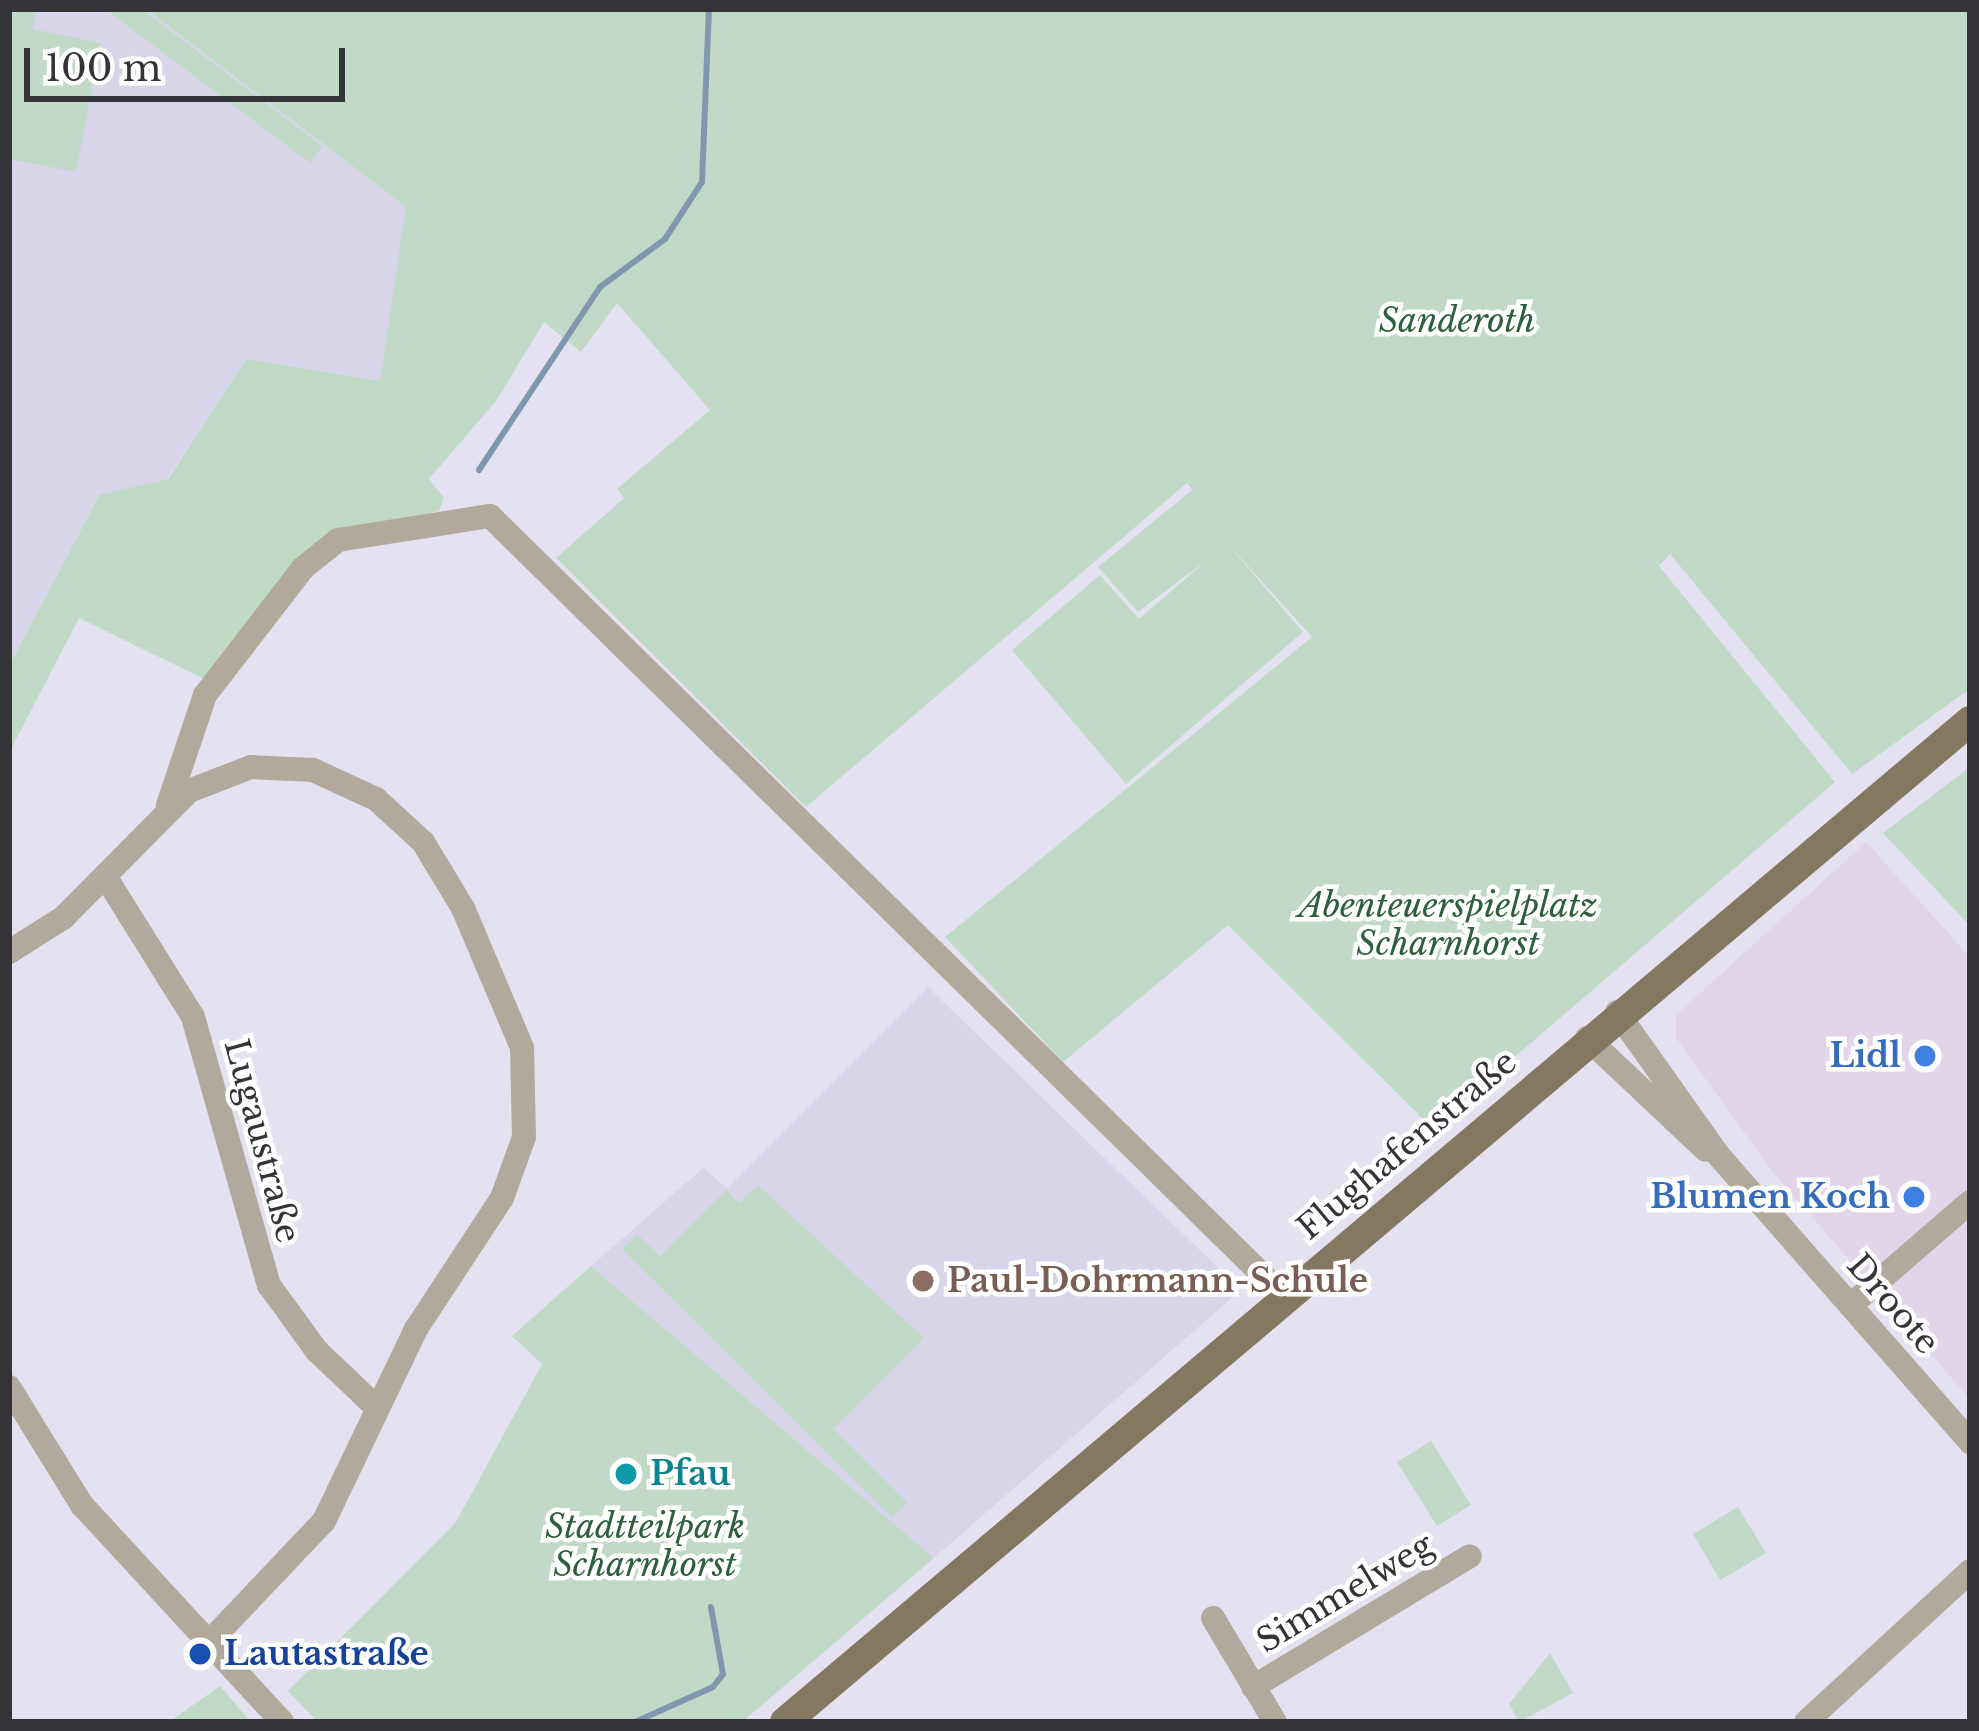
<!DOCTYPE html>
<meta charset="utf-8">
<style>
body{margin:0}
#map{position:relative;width:1979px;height:1731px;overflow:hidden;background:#e4e2f1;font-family:"Libre Baskerville",serif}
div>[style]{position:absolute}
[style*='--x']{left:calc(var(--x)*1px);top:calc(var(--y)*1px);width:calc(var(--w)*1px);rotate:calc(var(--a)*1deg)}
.commercial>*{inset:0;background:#e2d5e9}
.built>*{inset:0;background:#d8d5ea}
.green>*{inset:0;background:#c1dac8}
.stream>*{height:6px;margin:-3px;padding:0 3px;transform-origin:3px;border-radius:3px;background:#7f98af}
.minor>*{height:24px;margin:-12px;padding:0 12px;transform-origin:12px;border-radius:12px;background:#b0a99c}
.major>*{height:30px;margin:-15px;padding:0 15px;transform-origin:15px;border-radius:15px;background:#857860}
.dots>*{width:33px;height:33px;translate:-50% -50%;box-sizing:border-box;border:6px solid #fff;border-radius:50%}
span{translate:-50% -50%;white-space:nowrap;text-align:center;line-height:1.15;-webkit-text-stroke:9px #fff;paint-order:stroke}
.park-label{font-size:33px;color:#2d5e3e;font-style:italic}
.shop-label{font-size:33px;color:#366cbe;font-weight:700}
.right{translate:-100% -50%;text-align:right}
.street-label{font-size:33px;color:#343338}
.education-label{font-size:33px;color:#785e54;font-weight:700}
.left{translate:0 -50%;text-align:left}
.culture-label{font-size:33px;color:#0d838f;font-weight:700}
.transit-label{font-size:33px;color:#164399;font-weight:700}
.frame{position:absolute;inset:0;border:12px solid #343338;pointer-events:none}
.scale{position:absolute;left:24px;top:48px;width:321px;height:54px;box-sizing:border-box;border:6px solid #343338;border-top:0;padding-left:15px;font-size:36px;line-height:42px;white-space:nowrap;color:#343338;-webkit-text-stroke:9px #fff;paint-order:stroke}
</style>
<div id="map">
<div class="commercial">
<i style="clip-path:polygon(1866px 842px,1970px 957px,1970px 1399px,1772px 1171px,1676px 1038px,1676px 1015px)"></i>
</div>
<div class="built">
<i style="clip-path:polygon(9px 9px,146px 9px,407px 208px,380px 382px,246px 359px,167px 479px,98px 496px,9px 666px)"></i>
<i style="clip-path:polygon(928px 987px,1241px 1290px,934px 1558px,591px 1266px,703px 1168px,727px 1188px)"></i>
</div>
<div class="green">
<i style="clip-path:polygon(9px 9px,36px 9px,33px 29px,101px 43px,76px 172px,9px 159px)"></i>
<i style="clip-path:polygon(105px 9px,142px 9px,322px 146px,310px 163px)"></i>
<i style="clip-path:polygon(146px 9px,1970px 9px,1970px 689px,1852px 774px,1670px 554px,1659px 566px,1835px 782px,1432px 1128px,1228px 925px,1063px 1062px,945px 937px,1312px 637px,1227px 543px,1303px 632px,1126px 784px,1012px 650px,1100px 575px,1139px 619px,1207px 560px,1138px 612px,1098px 567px,1192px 490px,1187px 483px,806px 807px,556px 558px,624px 498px,617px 489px,710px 410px,617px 303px,581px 352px,544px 322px,496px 401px,429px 479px,444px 498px,439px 511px,337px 533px,206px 680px,79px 618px,9px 753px,9px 666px,99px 495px,168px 479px,246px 359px,380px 381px,406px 207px)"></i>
<i style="clip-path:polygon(1970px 767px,1970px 926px,1883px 833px)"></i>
<i style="clip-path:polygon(758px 1185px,924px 1338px,834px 1429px,907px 1502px,892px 1517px,622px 1249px,637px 1234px,660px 1256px,726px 1190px,739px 1203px)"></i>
<i style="clip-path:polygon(591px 1266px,934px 1558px,742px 1722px,318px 1722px,288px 1691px,456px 1522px,542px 1364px,512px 1336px)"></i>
<i style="clip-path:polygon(1431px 1441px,1471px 1505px,1437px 1526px,1397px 1462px)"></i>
<i style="clip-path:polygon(1738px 1507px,1766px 1553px,1720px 1580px,1693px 1534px)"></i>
<i style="clip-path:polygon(1550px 1653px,1573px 1693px,1519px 1722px,1509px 1704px)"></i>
<i style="clip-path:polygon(220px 1686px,251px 1722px,169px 1722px)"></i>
</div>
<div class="stream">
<i style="--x:479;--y:470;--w:219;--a:-56.5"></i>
<i style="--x:600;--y:287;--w:81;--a:-36.4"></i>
<i style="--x:665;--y:239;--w:68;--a:-57"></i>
<i style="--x:702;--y:182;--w:173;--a:-87.7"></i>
<i style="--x:635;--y:1722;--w:85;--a:-24.2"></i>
<i style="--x:713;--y:1687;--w:16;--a:-52"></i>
<i style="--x:723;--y:1674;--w:68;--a:-100.2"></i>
</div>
<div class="minor">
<i style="--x:168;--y:805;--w:116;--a:-71.4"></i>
<i style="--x:205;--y:695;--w:160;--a:-52.3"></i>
<i style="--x:303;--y:568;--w:45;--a:-38.7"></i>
<i style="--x:338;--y:540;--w:154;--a:-9"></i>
<i style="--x:490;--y:516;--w:1113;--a:44.49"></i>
<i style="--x:105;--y:876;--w:166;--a:58"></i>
<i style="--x:193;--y:1017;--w:279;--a:74.2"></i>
<i style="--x:269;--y:1285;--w:82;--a:54"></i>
<i style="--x:317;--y:1351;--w:81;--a:43.5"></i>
<i style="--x:9;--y:952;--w:64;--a:-32.2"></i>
<i style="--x:63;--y:918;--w:179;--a:-45.2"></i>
<i style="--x:189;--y:791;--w:66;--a:-21.2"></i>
<i style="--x:251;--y:767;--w:62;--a:2.8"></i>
<i style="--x:313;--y:770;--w:69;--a:24.7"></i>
<i style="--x:376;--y:799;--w:64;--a:42.5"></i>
<i style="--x:423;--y:842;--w:77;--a:58.8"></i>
<i style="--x:463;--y:908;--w:152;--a:67.1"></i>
<i style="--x:522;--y:1048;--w:89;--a:88.7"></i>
<i style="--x:524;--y:1137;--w:65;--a:109.8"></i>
<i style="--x:502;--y:1198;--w:157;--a:123.3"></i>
<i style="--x:416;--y:1329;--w:213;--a:115.6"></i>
<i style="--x:324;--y:1521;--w:167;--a:133.5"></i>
<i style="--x:1617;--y:1012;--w:176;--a:54.7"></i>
<i style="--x:1719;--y:1156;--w:381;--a:48.7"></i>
<i style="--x:1587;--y:1038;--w:163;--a:43.3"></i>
<i style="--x:1851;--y:1305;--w:157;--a:-40.9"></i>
<i style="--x:9;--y:1387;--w:139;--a:58.3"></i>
<i style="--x:82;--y:1505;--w:295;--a:47.3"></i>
<i style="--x:1213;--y:1618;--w:121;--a:59.2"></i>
<i style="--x:1253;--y:1687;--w:253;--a:-31.1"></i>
<i style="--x:1806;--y:1722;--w:223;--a:-42.6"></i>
</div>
<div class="major">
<i style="--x:785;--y:1722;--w:1551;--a:-40.19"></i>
</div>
<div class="dots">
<i style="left:1925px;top:1056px;background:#3f7fe0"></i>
<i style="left:1914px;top:1197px;background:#3f7fe0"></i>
<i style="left:923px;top:1281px;background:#8d6e63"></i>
<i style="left:626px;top:1474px;background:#0f9aa8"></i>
<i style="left:200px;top:1654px;background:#1a4fb4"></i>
</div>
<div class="park-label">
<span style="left:1457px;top:321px">Sanderoth</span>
<span style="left:1448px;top:925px">Abenteuerspielplatz<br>Scharnhorst</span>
<span style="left:645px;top:1546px">Stadtteilpark<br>Scharnhorst</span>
</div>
<div class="shop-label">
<span class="right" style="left:1901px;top:1056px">Lidl</span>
<span class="right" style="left:1890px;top:1197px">Blumen Koch</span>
</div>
<div class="street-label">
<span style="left:262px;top:1141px;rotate:75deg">Lugaustraße</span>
<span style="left:1407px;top:1145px;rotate:-40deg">Flughafenstraße</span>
<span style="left:1893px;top:1304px;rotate:49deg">Droote</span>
<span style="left:1345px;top:1593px;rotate:-31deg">Simmelweg</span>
</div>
<div class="education-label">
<span class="left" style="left:947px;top:1281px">Paul-Dohrmann-Schule</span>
</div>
<div class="culture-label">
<span class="left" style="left:650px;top:1474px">Pfau</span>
</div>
<div class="transit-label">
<span class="left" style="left:224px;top:1654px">Lautastraße</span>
</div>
<div class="frame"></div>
<div class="scale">100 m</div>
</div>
